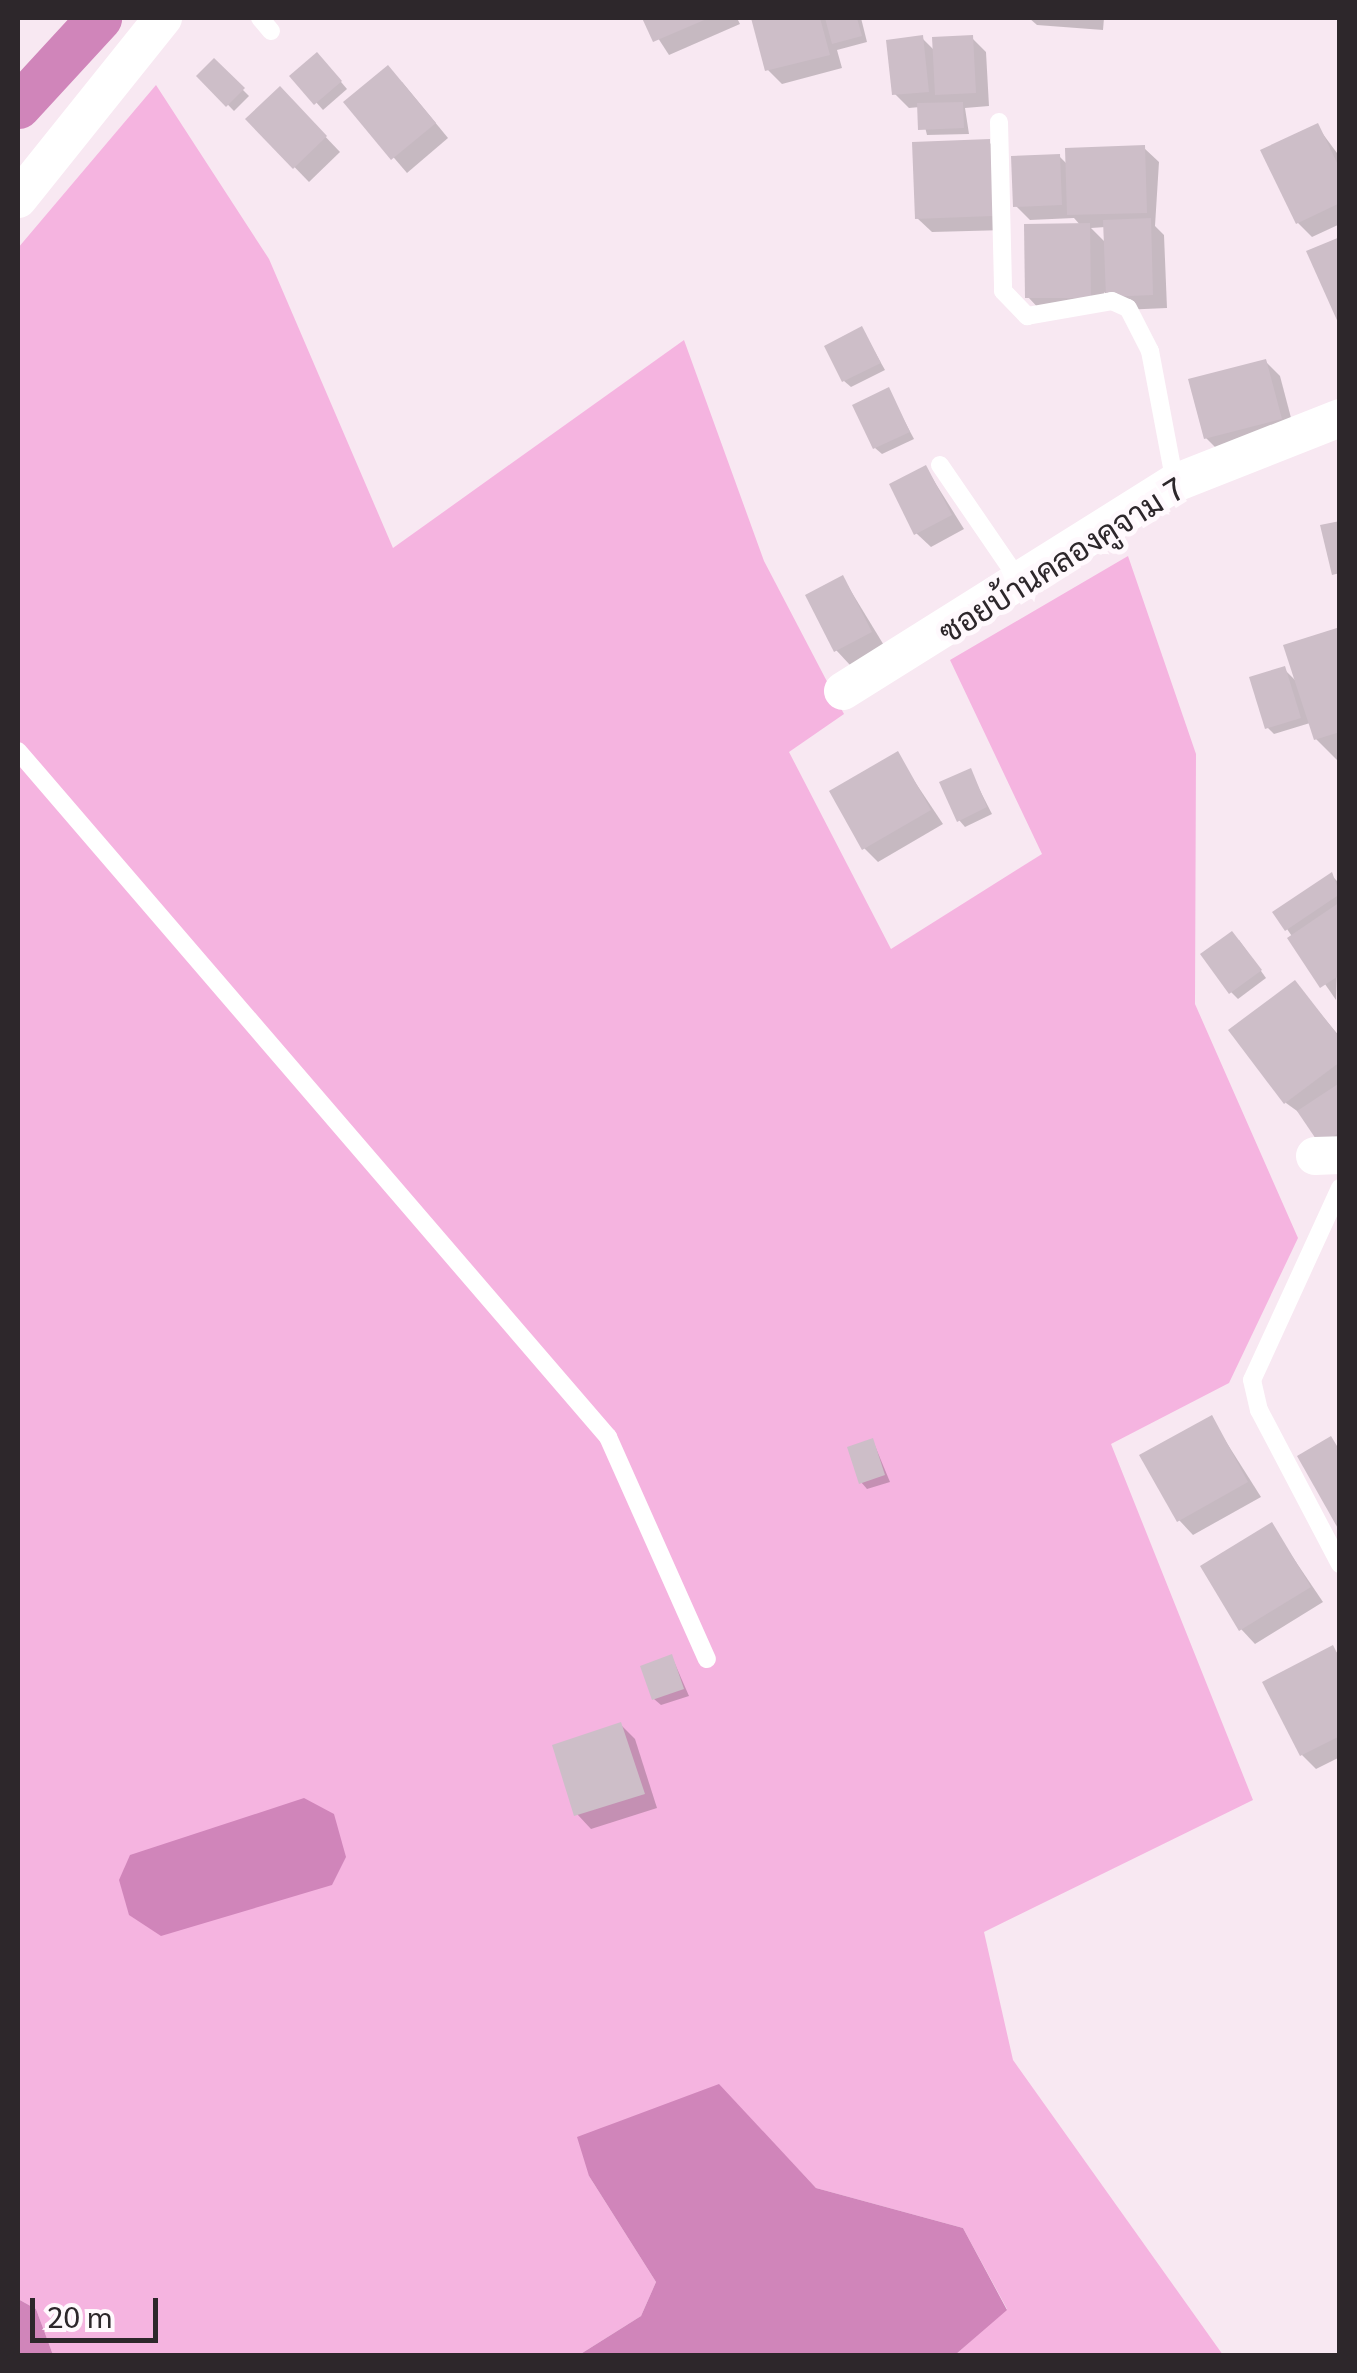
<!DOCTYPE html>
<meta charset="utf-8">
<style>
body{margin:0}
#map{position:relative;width:1357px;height:2373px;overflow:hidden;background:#f8e8f2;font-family:Georgia,Sarabun,serif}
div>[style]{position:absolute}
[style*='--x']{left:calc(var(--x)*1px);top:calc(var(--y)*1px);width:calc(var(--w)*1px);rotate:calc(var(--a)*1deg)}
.green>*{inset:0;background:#f5b4e0}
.water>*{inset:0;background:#d085ba}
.shadow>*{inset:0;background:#0003}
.canal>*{height:45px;margin:-22.5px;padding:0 22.5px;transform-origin:22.5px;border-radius:22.5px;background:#d085ba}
.building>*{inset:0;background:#cdbec8}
.lane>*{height:18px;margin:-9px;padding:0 9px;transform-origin:9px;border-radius:9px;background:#fff}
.street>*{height:38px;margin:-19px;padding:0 19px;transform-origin:19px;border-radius:19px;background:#fff}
span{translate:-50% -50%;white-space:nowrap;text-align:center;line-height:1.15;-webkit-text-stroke:10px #fff9fd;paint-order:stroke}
.street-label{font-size:32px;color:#2d272b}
.frame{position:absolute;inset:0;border:20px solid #2d272b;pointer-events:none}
.scale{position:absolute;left:30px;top:2298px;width:128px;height:45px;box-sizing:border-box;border:5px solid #2d272b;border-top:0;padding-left:12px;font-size:30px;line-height:35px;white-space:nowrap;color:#2d272b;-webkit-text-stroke:8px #fff9fd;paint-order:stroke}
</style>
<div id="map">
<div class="green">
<i style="clip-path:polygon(156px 85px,269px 259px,393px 548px,684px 340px,764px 561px,844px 714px,789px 752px,891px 949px,1042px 854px,950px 660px,1128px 556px,1196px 754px,1195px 1004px,1298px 1238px,1229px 1383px,1111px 1444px,1253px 1800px,984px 1932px,1013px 2060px,1223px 2355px,955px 2355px,1007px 2309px,963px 2228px,816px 2188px,719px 2085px,589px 2176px,656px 2282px,641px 2316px,579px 2355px,53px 2355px,36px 2309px,18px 2299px,18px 248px)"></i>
</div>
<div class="water">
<i style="clip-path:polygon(304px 1798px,334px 1814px,346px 1857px,332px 1885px,161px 1936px,129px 1915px,119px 1880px,130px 1855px)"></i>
<i style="clip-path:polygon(719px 2084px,816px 2188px,963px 2228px,1007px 2310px,955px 2355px,579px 2355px,641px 2316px,656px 2282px,589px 2176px,577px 2137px)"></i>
<i style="clip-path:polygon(18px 2299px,36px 2309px,53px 2355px,18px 2355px)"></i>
</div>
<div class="shadow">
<i style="clip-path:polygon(645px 18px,737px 18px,740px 24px,669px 55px)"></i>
<i style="clip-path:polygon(754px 18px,861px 18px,867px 42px,837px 50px,842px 68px,782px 84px,768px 70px)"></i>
<i style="clip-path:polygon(1029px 18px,1104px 18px,1103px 30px,1037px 25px)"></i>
<i style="clip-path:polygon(922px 38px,935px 51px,972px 38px,986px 52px,989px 106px,965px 108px,969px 134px,927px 135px,920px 107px,909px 108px,895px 94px)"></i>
<i style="clip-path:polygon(214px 61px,249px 96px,234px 111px,200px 76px)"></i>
<i style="clip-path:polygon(324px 62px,347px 89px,323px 110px,293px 76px)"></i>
<i style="clip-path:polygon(402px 82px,448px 138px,407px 173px,347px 103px)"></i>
<i style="clip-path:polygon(280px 89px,340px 152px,309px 182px,248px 119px)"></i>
<i style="clip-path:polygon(1317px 126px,1340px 157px,1340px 224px,1312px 237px,1298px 223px)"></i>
<i style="clip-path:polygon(989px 142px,1003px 156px,1006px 230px,932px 232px,917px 218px)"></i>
<i style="clip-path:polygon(evenodd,1144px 148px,1159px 162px,1155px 226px,1164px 235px,1167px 308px,1122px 310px,1104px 292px,1105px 311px,1042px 312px,1028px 297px,1081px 226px,1074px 218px,1030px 220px,1016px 206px,1059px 156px,1068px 165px,1144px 148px,1106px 227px,1106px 243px,1091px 228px,1106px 227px)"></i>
<i style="clip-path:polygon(862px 329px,885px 370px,851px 387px,844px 381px)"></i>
<i style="clip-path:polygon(1266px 362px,1280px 376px,1295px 433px,1220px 452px,1206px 438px)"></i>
<i style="clip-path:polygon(888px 390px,914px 439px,882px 454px,875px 448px)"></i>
<i style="clip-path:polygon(926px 468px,964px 529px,931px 547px,916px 533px)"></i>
<i style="clip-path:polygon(843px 578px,885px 647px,850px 665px,836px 650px)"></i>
<i style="clip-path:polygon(1340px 629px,1340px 759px,1337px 760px,1316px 739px,1310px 723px,1274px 734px,1267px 727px,1284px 669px,1297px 682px)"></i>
<i style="clip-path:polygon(897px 755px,943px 824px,878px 862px,864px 848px)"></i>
<i style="clip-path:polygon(970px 771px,992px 814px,965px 827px,959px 820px)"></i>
<i style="clip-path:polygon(1332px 876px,1340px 884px,1336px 1000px,1287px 929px)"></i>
<i style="clip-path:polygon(1239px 940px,1266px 978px,1238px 999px,1231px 992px)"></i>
<i style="clip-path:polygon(1295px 983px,1340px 1037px,1340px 1142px,1286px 1103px)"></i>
<i style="clip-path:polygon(1211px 1418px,1261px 1497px,1193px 1535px,1179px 1520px)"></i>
<i style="clip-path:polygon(873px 1441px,890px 1482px,867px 1489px,861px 1482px)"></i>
<i style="clip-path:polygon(1271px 1525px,1323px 1602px,1255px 1644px,1241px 1629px)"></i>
<i style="clip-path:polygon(1332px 1648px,1340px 1656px,1340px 1757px,1316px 1769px,1302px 1755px)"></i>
<i style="clip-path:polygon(672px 1657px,689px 1696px,661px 1705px,654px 1699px)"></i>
<i style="clip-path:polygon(621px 1725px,635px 1739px,657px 1808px,591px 1829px,577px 1814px)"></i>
</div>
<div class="canal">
<i style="--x:18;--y:106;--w:120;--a:-47.4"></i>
</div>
<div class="building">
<i style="clip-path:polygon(642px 18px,709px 18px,653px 42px)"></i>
<i style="clip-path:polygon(751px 18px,820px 18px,830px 55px,765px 71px)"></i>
<i style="clip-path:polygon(825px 18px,857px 18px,862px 36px,832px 44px)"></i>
<i style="clip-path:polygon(923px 35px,929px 92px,892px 95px,886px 40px)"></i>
<i style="clip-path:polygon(973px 35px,976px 93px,935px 95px,932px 37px)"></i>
<i style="clip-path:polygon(317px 52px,342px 81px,314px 105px,289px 76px)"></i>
<i style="clip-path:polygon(214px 58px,245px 88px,226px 107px,196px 76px)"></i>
<i style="clip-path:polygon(388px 65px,436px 123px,391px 160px,343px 102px)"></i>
<i style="clip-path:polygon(280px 86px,327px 136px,293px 169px,245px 119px)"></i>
<i style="clip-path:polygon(963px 102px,964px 128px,918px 130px,917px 103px)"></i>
<i style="clip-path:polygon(1318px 123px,1340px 169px,1340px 203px,1296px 224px,1260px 150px)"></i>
<i style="clip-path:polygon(990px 139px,993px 216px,915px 219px,912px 142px)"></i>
<i style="clip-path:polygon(1145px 145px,1147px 213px,1067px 215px,1065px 148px)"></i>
<i style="clip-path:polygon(1060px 154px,1062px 205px,1013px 207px,1011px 156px)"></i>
<i style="clip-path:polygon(1151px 218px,1153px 295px,1106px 297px,1103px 220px)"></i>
<i style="clip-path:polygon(1090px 223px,1091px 298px,1025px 298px,1024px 224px)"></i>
<i style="clip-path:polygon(1340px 237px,1340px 327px,1306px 251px)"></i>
<i style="clip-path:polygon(862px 326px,881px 363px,842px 382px,824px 346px)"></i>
<i style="clip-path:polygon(1266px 359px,1282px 419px,1204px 439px,1188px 379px)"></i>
<i style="clip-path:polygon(889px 387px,910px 432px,873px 449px,852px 405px)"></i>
<i style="clip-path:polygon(926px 465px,952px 515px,914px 535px,889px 484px)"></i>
<i style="clip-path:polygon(1340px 521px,1340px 573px,1332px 575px,1320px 525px)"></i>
<i style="clip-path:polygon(843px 575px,872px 632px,834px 652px,805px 595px)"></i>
<i style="clip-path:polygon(1340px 627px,1340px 732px,1314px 740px,1283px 645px)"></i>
<i style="clip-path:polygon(1285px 666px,1301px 718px,1265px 729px,1249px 677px)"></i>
<i style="clip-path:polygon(898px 751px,931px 810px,862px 850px,829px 791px)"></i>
<i style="clip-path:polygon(971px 768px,987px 807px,957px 822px,939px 782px)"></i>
<i style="clip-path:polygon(1332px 872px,1340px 894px,1285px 931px,1272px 912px)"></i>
<i style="clip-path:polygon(1340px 902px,1340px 975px,1320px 988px,1287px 938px)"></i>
<i style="clip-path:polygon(1232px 931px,1262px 970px,1229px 994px,1200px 954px)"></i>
<i style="clip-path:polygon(1295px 980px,1340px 1038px,1340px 1062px,1284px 1104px,1228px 1030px)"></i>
<i style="clip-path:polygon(1338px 1084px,1340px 1132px,1320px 1145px,1297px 1111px)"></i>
<i style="clip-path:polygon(1212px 1415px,1248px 1482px,1177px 1522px,1139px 1455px)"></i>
<i style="clip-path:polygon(1331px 1436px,1340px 1451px,1340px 1532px,1297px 1456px)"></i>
<i style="clip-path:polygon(873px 1438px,885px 1475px,859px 1484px,847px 1447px)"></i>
<i style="clip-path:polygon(1272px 1522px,1311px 1587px,1239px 1631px,1200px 1566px)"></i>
<i style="clip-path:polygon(1333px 1645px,1340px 1659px,1340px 1736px,1300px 1756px,1262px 1682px)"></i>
<i style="clip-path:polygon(672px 1654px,684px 1689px,652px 1700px,640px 1666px)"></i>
<i style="clip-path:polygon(621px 1722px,645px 1794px,574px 1816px,552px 1745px)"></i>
</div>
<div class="lane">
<i style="--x:260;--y:18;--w:17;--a:50"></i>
<i style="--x:999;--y:122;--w:169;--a:88.6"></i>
<i style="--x:1003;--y:291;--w:35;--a:46"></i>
<i style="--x:1027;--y:316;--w:86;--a:-10"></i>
<i style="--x:1112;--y:301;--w:17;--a:24"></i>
<i style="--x:1128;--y:308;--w:48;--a:62.9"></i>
<i style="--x:1150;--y:351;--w:134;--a:79.3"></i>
<i style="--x:940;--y:465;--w:138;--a:55.6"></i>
<i style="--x:18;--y:751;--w:905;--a:49.3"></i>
<i style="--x:608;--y:1437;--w:243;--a:66"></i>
<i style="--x:1340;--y:1188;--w:211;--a:114.6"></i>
<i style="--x:1252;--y:1380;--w:31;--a:77"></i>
<i style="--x:1259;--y:1410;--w:174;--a:62.3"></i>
</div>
<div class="street">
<i style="--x:18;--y:199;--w:232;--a:-51.3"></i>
<i style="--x:843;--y:691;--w:392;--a:-32.1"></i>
<i style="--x:1175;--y:483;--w:177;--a:-21.5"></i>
<i style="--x:1315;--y:1156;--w:25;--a:-2"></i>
</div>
<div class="street-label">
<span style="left:1061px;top:559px;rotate:-32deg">ซอยบ้านคลองคูจาม 7</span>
</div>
<div class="frame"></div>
<div class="scale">20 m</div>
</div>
